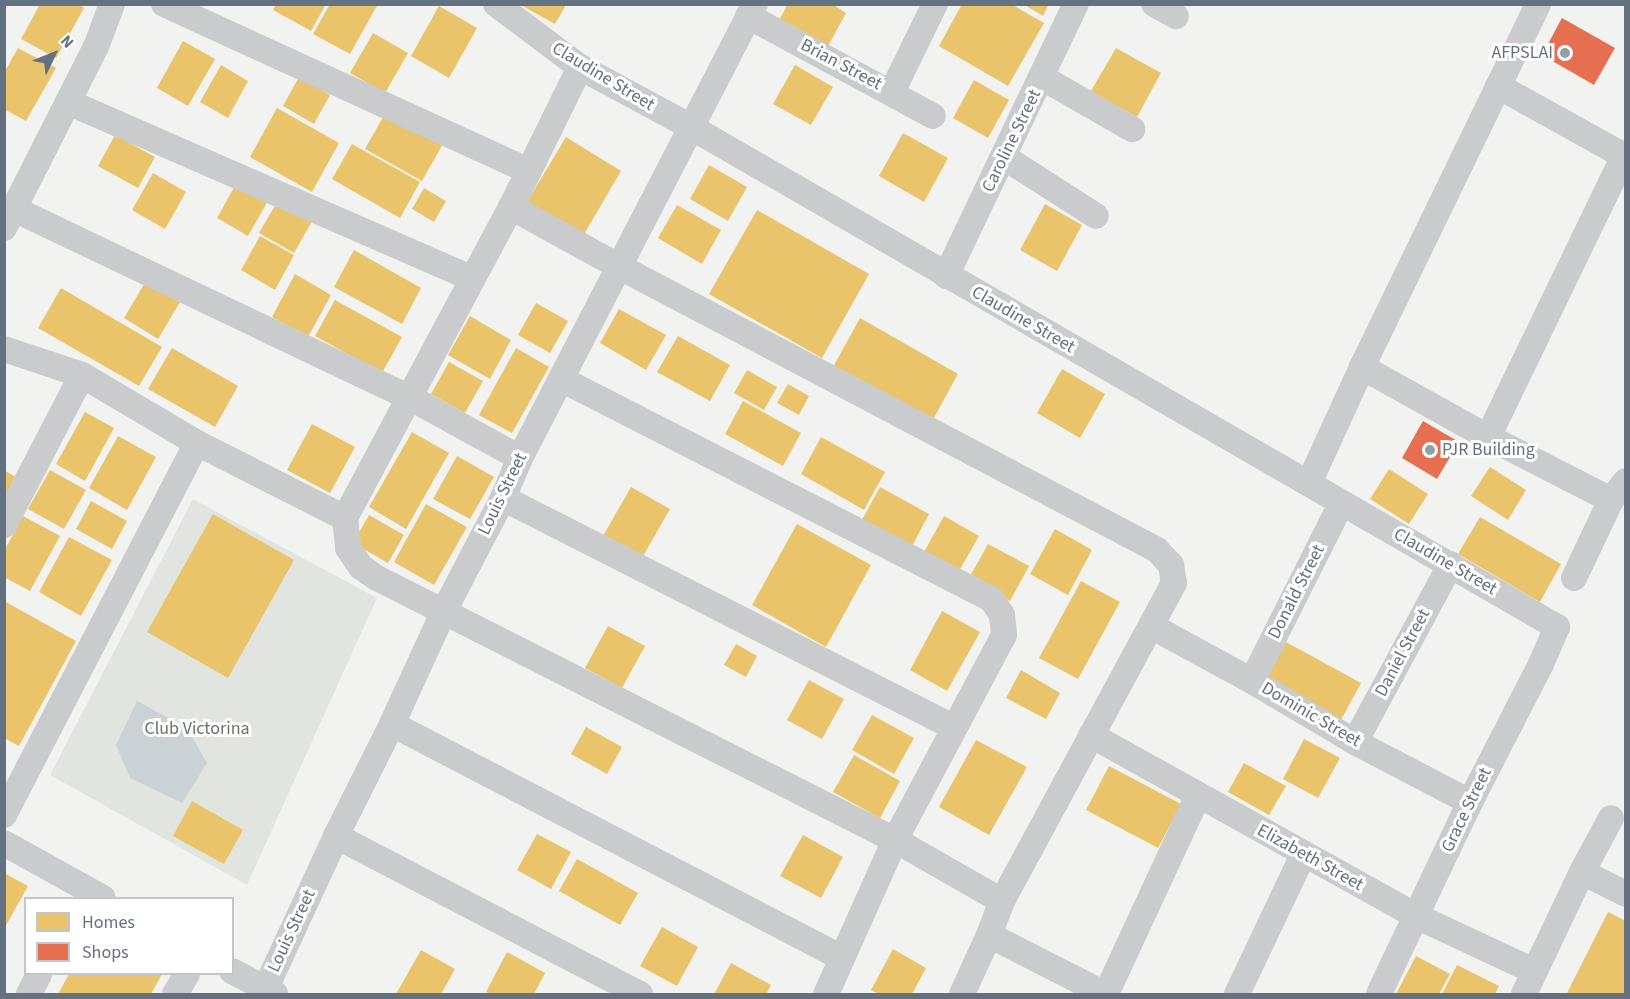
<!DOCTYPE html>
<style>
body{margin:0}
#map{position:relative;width:1630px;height:999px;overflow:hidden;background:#f2f3f0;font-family:"Source Sans 3",sans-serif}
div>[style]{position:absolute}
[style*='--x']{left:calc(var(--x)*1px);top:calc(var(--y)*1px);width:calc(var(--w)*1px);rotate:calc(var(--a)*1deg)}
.green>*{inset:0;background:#e2e5df}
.water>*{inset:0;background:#cbd2d5}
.homes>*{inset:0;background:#e9c46a}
.shops>*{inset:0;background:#e76f51}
.minor>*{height:26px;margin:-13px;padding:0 13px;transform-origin:13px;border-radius:13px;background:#cacbcc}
.dots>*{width:16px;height:16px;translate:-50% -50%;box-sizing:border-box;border:3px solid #fff;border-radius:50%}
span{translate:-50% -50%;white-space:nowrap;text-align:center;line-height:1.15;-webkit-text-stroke:6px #fff;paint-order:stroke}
.poi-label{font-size:18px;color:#637180}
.right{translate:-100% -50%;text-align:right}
.left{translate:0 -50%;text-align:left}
.street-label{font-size:18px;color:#637180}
.park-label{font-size:18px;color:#657762}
.frame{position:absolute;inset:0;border:6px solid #637180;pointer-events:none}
.legend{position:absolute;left:24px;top:897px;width:210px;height:78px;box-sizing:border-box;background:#fff;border:2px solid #c1c6cc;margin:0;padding:8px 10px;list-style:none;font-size:18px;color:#637180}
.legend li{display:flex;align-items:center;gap:12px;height:30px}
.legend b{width:30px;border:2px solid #c1c6cc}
.north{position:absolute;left:24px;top:24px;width:60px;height:60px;-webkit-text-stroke:4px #fff;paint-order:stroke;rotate:47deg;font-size:16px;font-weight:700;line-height:24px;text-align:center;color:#637180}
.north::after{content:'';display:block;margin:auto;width:21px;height:27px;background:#637180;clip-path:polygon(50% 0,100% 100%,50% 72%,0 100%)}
</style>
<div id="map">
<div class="green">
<i style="clip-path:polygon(193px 499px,377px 598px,247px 885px,50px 775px)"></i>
</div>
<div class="water">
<i style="clip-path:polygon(137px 701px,187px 728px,207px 763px,182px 803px,130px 778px,116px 745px)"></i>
</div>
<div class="homes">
<i style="clip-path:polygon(40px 4px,78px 4px,84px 8px,56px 58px,21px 39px)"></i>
<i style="clip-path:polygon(276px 4px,326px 4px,311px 31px,273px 10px)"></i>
<i style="clip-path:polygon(330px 4px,378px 4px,350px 54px,313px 34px)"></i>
<i style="clip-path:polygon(788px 4px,832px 4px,846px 13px,827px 48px,778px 22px)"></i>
<i style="clip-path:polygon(962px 4px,1011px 4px,1044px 23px,1008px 86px,939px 46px)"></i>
<i style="clip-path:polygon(1023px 4px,1049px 4px,1043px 16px)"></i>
<i style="clip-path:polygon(521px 5px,566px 5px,555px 24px)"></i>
<i style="clip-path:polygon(439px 6px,477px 28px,449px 78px,411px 56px)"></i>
<i style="clip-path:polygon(373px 33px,408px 53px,385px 93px,350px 73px)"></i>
<i style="clip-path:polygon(183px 41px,215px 59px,188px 106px,157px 88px)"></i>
<i style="clip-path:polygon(18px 48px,56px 68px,26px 121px,4px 109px,4px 73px)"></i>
<i style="clip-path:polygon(1116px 48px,1161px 73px,1137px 117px,1091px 91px)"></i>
<i style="clip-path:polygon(221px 65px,248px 81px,228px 118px,200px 102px)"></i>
<i style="clip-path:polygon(795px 65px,833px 87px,811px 125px,773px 104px)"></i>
<i style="clip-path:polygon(299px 77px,330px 95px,314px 124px,283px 106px)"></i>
<i style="clip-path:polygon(974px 80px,1009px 100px,988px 138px,953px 118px)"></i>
<i style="clip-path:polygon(277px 108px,339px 143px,312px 192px,250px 157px)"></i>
<i style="clip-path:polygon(387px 110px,444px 142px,422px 181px,365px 149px)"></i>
<i style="clip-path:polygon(903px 133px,948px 158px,924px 202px,879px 176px)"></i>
<i style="clip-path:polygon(115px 135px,155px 157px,138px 188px,98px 166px)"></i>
<i style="clip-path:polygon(566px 137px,621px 171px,583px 236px,527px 202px)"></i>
<i style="clip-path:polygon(352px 144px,420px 182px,400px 218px,332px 179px)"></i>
<i style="clip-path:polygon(709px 165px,747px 187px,728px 221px,690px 199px)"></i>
<i style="clip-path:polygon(153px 173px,186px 192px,165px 229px,132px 210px)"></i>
<i style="clip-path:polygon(237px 182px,269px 199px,248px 236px,217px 218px)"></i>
<i style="clip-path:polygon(424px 188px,446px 201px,434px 222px,412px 209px)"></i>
<i style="clip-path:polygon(279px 199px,314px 218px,294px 253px,259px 233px)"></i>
<i style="clip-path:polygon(1045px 204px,1082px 225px,1057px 271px,1020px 250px)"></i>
<i style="clip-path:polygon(677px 205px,721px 230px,702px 264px,658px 238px)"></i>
<i style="clip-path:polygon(757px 210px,869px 274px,822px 358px,709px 294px)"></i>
<i style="clip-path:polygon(260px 236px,294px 255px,275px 290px,241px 270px)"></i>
<i style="clip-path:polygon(354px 250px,421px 288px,402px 324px,334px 287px)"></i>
<i style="clip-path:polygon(295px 274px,331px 295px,308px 337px,272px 317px)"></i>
<i style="clip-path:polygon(146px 281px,180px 302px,158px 339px,124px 318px)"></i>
<i style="clip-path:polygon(61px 288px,162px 347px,139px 386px,38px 328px)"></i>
<i style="clip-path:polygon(335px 300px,402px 337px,382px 373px,315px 336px)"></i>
<i style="clip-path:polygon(536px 303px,568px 321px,550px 353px,518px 335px)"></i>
<i style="clip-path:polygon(619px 309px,666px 335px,646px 370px,600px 343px)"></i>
<i style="clip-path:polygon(470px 316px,511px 340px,490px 379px,448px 355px)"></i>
<i style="clip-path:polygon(860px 318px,958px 374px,930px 425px,832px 369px)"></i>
<i style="clip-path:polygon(678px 336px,730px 365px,710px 401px,657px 372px)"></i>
<i style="clip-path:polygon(172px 348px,238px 386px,215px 427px,148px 389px)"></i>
<i style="clip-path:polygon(516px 348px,549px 367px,512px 433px,479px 415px)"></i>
<i style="clip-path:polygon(449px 362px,483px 381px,465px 413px,431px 394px)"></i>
<i style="clip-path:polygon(1062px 369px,1105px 394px,1080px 438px,1037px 413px)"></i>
<i style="clip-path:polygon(747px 370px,777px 387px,764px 410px,734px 393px)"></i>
<i style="clip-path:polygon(788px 384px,809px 396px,799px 415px,777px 403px)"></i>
<i style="clip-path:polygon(743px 401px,801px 433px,783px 466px,725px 434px)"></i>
<i style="clip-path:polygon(85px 412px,114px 428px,85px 481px,56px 464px)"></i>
<i style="clip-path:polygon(312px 424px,355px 447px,330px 493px,287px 470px)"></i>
<i style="clip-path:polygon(412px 432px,449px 453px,406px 529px,369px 507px)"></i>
<i style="clip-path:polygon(118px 436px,156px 457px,127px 510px,89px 488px)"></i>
<i style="clip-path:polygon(821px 437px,885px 472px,864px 510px,801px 474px)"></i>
<i style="clip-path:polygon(457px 456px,494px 477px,470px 519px,433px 499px)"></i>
<i style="clip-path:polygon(1490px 467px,1526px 490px,1508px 520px,1471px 496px)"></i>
<i style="clip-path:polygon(1389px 469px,1428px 494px,1409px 524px,1370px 499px)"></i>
<i style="clip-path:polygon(4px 470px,17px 478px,4px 501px)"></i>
<i style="clip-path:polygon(50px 470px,86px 490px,64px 529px,28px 509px)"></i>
<i style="clip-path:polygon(631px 487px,670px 509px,642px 558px,603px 536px)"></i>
<i style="clip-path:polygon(880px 487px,929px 514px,911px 548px,862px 520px)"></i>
<i style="clip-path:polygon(91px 501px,127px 521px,112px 549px,76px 529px)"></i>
<i style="clip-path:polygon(426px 504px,467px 527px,434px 585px,394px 562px)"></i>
<i style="clip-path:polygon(213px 514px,294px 560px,228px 678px,147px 632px)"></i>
<i style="clip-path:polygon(369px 515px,404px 535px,388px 563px,353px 543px)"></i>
<i style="clip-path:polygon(23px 516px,60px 536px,30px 591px,4px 577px,4px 551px)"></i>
<i style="clip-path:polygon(944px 516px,979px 536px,959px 571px,924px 552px)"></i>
<i style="clip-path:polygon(1480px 517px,1561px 564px,1540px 602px,1458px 554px)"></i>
<i style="clip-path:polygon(797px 524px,871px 565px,826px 647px,752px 605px)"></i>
<i style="clip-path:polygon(1055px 529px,1092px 550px,1068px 595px,1030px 574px)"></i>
<i style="clip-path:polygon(69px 537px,112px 560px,81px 616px,39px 592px)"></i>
<i style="clip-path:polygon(988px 544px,1029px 566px,1010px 601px,969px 578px)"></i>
<i style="clip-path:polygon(1081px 581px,1120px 602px,1078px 679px,1039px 658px)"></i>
<i style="clip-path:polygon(4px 601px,76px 641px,19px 746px,4px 738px)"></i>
<i style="clip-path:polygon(942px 611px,980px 632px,947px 691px,910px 670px)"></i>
<i style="clip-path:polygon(608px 626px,645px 646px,622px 688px,585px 668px)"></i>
<i style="clip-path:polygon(1286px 642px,1361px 683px,1341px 720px,1266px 680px)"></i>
<i style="clip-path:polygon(736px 644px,757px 656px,746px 677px,724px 665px)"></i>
<i style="clip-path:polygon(1021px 670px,1060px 693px,1046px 719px,1006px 698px)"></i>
<i style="clip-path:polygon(809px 680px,844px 699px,822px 739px,787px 720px)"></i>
<i style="clip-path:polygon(872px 715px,914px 738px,894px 774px,852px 750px)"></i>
<i style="clip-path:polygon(586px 727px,622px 747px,607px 774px,571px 754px)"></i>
<i style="clip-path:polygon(1304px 739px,1340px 758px,1318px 798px,1283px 779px)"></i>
<i style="clip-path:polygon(976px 740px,1027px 767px,989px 835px,939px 807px)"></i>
<i style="clip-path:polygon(854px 755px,900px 781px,880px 818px,833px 792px)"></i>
<i style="clip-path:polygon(1244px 763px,1286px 786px,1269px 815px,1228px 792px)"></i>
<i style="clip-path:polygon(1109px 766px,1181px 804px,1158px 848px,1086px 810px)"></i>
<i style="clip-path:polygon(192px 801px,243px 830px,224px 864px,173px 836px)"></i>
<i style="clip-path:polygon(537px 834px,571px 852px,551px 889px,517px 870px)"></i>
<i style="clip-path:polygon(803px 835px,843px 857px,821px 898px,780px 876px)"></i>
<i style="clip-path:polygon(577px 859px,638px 893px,620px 925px,559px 891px)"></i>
<i style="clip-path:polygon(4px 873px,28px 886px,4px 929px)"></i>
<i style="clip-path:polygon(1608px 912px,1626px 921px,1626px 994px,1571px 994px,1567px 993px)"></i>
<i style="clip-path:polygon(662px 927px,698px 947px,677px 986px,640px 966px)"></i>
<i style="clip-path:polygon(893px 949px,926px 968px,912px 994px,879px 994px,871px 990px)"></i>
<i style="clip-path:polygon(421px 950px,455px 969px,441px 994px,396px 994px)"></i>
<i style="clip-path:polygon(507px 952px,545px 973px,534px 994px,490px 994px,486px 992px)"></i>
<i style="clip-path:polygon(1416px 956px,1450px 974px,1439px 994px,1396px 994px)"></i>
<i style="clip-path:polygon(731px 963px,771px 985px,766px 994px,714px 994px)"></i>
<i style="clip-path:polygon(1457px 965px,1499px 986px,1495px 994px,1442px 994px)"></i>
<i style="clip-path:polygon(69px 974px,162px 974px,151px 994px,58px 994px)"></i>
</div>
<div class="shops">
<i style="clip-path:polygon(1562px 18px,1615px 48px,1594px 85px,1542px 55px)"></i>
<i style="clip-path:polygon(1423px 421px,1459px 442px,1437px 479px,1402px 458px)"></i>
</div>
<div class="minor">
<i style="--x:164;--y:4;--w:399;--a:24.6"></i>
<i style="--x:496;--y:4;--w:105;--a:36.9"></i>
<i style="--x:580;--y:67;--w:126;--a:28.4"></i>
<i style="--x:691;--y:127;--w:1000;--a:30"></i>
<i style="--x:1557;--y:627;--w:40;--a:113.4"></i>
<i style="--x:1541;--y:664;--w:155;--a:117.2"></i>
<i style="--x:1470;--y:802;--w:212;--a:115.4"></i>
<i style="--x:1154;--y:4;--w:25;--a:29"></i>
<i style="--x:748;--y:16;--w:210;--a:28.4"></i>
<i style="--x:580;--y:67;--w:156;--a:116.2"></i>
<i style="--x:511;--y:207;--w:353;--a:118.1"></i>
<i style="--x:345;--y:518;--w:30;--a:84"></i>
<i style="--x:348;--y:548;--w:23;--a:56"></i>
<i style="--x:361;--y:567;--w:19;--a:35"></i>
<i style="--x:377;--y:578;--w:580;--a:26.83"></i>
<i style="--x:895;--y:840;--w:123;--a:29.7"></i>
<i style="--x:1043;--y:78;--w:103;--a:29.8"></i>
<i style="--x:1498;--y:86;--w:146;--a:29"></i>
<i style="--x:892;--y:92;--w:98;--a:-64"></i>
<i style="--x:68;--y:102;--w:440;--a:23.6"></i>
<i style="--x:1004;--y:157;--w:109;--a:32.7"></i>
<i style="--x:511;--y:207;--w:122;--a:28.9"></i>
<i style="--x:618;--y:266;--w:609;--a:27.78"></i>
<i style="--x:1157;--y:550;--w:21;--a:47"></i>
<i style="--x:1171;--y:565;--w:18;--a:81"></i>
<i style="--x:1174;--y:583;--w:362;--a:118.4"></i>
<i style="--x:1002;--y:901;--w:36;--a:111"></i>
<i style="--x:989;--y:935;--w:65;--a:114.6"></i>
<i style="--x:14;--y:209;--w:437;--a:25.5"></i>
<i style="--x:409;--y:397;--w:127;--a:28.8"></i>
<i style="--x:4;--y:228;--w:203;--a:-63.1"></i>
<i style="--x:96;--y:47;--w:46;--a:-69.6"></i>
<i style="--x:946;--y:276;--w:301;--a:-64.5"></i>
<i style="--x:4;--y:349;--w:82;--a:18.4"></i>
<i style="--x:82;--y:375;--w:134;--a:30.6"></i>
<i style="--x:197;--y:443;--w:166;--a:26.9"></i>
<i style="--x:1362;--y:367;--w:144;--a:29.1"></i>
<i style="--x:1488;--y:437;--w:138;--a:27.1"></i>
<i style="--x:1611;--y:500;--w:24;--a:-52"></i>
<i style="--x:561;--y:379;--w:484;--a:27.1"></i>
<i style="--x:992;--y:600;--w:18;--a:56"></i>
<i style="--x:1002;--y:615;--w:20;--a:84"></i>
<i style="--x:1004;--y:635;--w:232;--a:118"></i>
<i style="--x:895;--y:840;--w:169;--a:114.1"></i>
<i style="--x:1488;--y:437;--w:312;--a:-64.2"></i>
<i style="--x:1309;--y:483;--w:128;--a:-65.4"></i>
<i style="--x:1362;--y:367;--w:403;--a:-64.1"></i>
<i style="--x:503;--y:498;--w:505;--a:26.97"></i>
<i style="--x:4;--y:525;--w:169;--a:-62.5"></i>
<i style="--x:1574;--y:578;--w:86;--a:-64.6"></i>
<i style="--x:1153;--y:627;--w:113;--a:28.6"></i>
<i style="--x:1252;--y:681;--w:120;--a:30.6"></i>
<i style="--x:1355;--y:742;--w:130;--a:27.6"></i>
<i style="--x:1252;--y:681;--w:198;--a:-63.3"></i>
<i style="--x:392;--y:724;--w:507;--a:27.47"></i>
<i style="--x:1091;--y:735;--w:372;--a:29.1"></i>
<i style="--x:1416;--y:916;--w:130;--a:25"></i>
<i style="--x:1355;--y:742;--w:202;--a:-61.7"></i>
<i style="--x:4;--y:815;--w:419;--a:-62.6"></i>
<i style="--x:336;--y:836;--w:343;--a:27.5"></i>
<i style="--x:4;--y:843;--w:113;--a:29.1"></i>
<i style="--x:1582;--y:872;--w:49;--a:26.6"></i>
<i style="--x:989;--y:935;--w:130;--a:27"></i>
<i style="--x:232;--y:971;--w:49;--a:28.1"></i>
<i style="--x:265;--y:990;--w:170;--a:-65.2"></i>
<i style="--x:336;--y:836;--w:125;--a:-63.4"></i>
<i style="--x:392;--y:724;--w:124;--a:-65.3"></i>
<i style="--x:444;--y:611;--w:127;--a:-62.4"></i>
<i style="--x:503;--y:498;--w:43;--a:-67"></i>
<i style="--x:520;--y:458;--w:511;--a:-62.63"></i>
<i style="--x:29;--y:994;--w:22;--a:-63"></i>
<i style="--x:175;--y:994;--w:23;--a:-59"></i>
<i style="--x:1106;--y:994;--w:218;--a:-65.1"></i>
<i style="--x:1237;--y:994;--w:154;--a:-64.6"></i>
<i style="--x:1524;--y:994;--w:135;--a:-64.6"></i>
<i style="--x:1582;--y:872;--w:61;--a:-61.8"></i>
</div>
<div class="dots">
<i style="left:1565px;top:53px;background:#959ea7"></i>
<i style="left:1430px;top:450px;background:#959ea7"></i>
</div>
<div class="poi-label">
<span class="right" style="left:1553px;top:53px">AFPSLAI</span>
<span class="left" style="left:1442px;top:450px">PJR Building</span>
</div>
<div class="street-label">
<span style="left:841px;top:65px;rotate:28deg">Brian Street</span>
<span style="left:603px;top:77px;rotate:31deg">Claudine Street</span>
<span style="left:1012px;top:141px;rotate:-64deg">Caroline Street</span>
<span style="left:1023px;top:320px;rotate:30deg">Claudine Street</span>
<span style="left:503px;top:494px;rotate:-64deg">Louis Street</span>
<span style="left:1445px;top:562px;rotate:30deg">Claudine Street</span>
<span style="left:1297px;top:592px;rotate:-63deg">Donald Street</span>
<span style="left:1403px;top:653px;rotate:-62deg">Daniel Street</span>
<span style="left:1311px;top:715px;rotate:30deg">Dominic Street</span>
<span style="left:1467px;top:810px;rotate:-64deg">Grace Street</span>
<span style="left:1310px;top:858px;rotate:29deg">Elizabeth Street</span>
<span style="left:292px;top:931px;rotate:-65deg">Louis Street</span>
</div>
<div class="park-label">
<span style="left:197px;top:729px">Club Victorina</span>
</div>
<div class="frame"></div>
<ul class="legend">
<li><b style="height:16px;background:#e9c46a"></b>Homes</li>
<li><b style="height:16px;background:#e76f51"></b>Shops</li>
</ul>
<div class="north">N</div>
</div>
